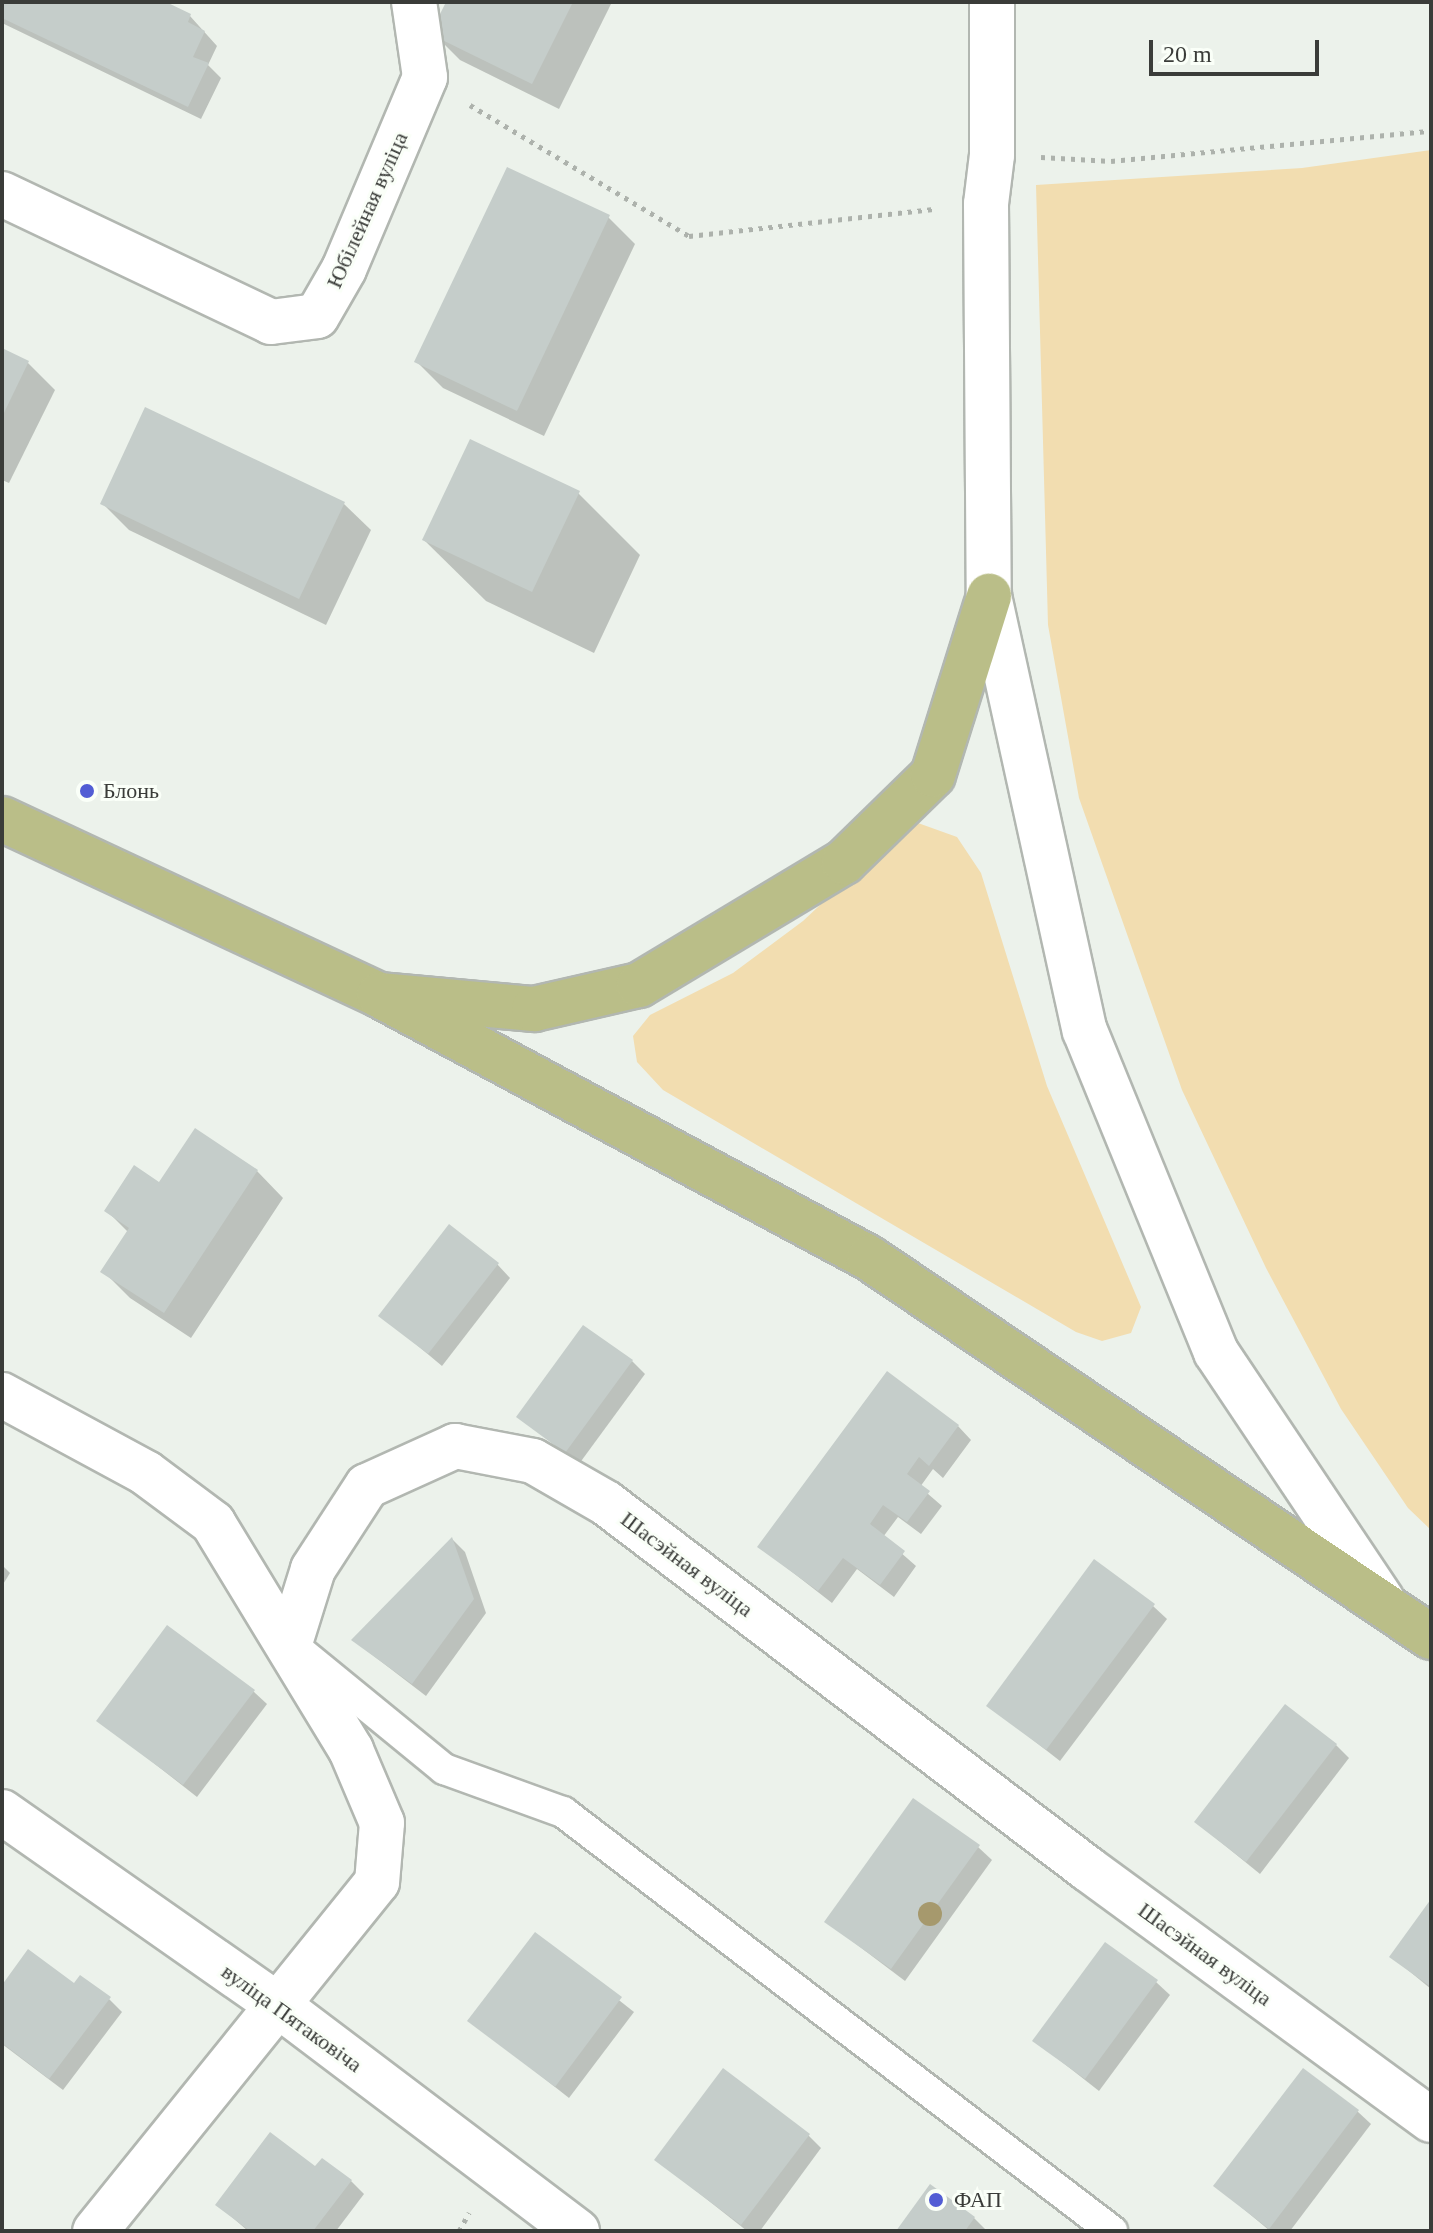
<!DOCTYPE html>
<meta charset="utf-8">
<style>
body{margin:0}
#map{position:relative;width:1433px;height:2233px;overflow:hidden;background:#ecf2eb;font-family:Georgia,serif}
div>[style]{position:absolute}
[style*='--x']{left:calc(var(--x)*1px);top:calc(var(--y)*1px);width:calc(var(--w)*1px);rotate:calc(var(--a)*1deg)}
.green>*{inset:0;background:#f2ddb0}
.shadow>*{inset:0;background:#0003}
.building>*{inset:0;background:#c5cdca}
.path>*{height:5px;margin-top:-2.5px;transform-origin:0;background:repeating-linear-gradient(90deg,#adb2ac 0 4px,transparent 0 10px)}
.roads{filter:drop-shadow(2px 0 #b2b7b1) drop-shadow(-2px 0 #b2b7b1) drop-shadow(0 2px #b2b7b1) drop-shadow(0 -2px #b2b7b1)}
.lane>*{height:30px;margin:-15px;padding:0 15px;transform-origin:15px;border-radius:15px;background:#fff}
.street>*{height:44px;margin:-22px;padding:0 22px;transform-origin:22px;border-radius:22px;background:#fff}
.secondary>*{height:44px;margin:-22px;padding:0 22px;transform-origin:22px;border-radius:22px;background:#fff}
.primary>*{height:44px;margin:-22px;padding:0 22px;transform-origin:22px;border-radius:22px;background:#babe88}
.trees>*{width:24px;height:24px;margin:-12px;border-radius:50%;background:#a6996d}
.dots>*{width:22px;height:22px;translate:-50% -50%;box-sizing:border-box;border:4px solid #fafff8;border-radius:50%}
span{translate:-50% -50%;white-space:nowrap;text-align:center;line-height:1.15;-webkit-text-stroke:6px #fafff8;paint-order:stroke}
.street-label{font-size:22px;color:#3a3c39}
.poi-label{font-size:22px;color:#3a3c39}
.left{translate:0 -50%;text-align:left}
.frame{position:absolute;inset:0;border:4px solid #3a3c39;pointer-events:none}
.scale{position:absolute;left:1149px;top:40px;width:170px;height:36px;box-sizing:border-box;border:4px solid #3a3c39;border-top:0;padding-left:10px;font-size:24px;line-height:28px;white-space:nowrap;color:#3a3c39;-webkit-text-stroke:6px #fafff8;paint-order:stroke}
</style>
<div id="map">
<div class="green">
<i style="clip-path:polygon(1431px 150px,1431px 1530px,1408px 1508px,1341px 1409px,1266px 1268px,1182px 1090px,1079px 798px,1048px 625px,1036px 185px,1302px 168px)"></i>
<i style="clip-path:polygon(918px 823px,957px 837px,981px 873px,1047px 1086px,1141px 1307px,1131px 1333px,1102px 1341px,1076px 1332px,663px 1090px,637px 1062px,633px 1036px,650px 1015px,733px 973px,803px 921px,884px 845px)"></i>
</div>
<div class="shadow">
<i style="clip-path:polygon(2px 2px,161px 2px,190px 16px,217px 46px,208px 65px,221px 78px,201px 119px,2px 23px)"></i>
<i style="clip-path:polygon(449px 2px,612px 2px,559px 109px,460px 60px,433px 33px)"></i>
<i style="clip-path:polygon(608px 217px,635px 244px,544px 436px,443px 388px,416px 361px)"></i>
<i style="clip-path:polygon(2px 350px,28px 363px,55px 390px,9px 483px,2px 480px)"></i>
<i style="clip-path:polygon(578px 493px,640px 555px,594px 653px,486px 601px,424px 540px)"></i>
<i style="clip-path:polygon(102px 503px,344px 504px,371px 530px,326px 625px,129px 530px)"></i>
<i style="clip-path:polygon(257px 1171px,283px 1198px,191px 1338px,130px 1298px,103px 1271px,129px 1233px,107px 1211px,160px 1185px)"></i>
<i style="clip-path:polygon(497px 1264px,510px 1278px,442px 1366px,381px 1315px)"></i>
<i style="clip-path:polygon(632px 1361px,645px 1374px,579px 1464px,519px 1417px)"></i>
<i style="clip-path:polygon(958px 1426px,971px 1440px,943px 1478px,933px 1469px,920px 1487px,942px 1506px,921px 1534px,898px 1517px,883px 1537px,916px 1566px,894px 1597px,857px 1569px,832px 1603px,760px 1547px)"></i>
<i style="clip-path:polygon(452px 1539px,465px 1552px,486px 1613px,426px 1696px,353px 1640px)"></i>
<i style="clip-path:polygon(2px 1565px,10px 1573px,2px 1586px)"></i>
<i style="clip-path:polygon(1153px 1606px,1167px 1619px,1060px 1761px,988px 1705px)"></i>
<i style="clip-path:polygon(253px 1691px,267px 1704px,197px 1797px,99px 1720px)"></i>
<i style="clip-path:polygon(1336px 1745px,1349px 1758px,1260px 1874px,1196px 1822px)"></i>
<i style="clip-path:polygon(978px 1847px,992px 1860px,905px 1981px,827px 1922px)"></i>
<i style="clip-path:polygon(1431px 1903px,1431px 1989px,1392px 1957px)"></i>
<i style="clip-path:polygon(535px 1934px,634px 2012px,569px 2098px,470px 2020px)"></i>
<i style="clip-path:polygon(1156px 1982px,1170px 1995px,1099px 2091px,1034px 2040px)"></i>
<i style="clip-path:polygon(74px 1986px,109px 1999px,122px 2012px,63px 2090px,2px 2044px,2px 1988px)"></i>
<i style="clip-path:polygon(1357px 2111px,1371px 2124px,1290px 2231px,1270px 2231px,1216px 2186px)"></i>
<i style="clip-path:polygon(808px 2135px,821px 2148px,760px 2231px,747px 2231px,657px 2160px)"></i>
<i style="clip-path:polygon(316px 2169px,351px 2181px,364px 2194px,336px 2231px,248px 2231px,218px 2205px)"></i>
<i style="clip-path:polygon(931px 2187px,974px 2218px,987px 2231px,898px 2231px)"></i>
</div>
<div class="building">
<i style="clip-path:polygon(2px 2px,166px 2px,191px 14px,188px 22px,205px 31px,193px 57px,209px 63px,188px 107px,2px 18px)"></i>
<i style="clip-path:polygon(446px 2px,573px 2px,532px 84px,430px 34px)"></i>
<i style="clip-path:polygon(507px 167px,610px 215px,517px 411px,414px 362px)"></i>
<i style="clip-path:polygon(2px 348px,29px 361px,2px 417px)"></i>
<i style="clip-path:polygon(145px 407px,345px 502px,299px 599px,100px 504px)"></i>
<i style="clip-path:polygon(470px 439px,580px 491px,532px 592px,422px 540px)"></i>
<i style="clip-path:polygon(195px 1128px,258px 1170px,164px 1313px,100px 1272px,129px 1228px,104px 1211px,134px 1165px,159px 1182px)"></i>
<i style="clip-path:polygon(449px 1224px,499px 1263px,428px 1354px,378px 1316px)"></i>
<i style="clip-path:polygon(583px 1325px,633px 1360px,565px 1453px,516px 1417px)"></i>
<i style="clip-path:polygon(887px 1371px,959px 1425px,929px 1466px,919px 1457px,907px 1474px,930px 1491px,907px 1522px,883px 1505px,870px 1524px,905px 1551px,880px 1585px,843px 1558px,818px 1591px,757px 1547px)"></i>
<i style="clip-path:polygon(452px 1537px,474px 1599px,412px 1684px,351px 1640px)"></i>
<i style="clip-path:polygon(1094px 1559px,1155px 1604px,1046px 1750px,986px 1706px)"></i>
<i style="clip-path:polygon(167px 1625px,255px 1690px,183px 1785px,96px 1721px)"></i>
<i style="clip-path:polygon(1285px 1704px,1337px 1744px,1246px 1862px,1194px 1822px)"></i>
<i style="clip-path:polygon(913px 1798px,980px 1845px,891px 1969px,824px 1922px)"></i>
<i style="clip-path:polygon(1431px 1899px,1431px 1987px,1389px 1957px)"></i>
<i style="clip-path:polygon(535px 1932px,622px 1997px,555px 2087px,467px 2021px)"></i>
<i style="clip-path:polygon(1105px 1942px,1158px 1980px,1085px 2079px,1032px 2041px)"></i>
<i style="clip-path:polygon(28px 1949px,74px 1983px,80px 1975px,111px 1997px,49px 2079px,2px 2043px,2px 1985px)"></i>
<i style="clip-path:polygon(723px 2068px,810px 2134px,741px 2225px,654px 2160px)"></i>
<i style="clip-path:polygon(1303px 2068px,1359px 2110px,1269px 2229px,1213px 2186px)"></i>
<i style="clip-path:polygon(270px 2132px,315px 2166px,322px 2158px,352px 2180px,313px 2231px,250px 2231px,215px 2205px)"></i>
<i style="clip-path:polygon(930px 2184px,975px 2217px,965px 2231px,896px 2231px)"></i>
</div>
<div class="path">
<i style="--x:470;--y:105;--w:255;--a:30.9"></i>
<i style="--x:689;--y:236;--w:246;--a:-6.3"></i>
<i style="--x:1041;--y:157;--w:70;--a:3.3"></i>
<i style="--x:1111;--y:161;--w:321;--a:-5.4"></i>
<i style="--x:459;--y:2231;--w:21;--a:-61"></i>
</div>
<div class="roads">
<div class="lane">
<i style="--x:301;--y:1652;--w:185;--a:39.3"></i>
<i style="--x:444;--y:1769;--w:127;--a:19.9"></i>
<i style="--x:563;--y:1812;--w:691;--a:37.35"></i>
</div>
<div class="street">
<i style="--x:2;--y:194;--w:298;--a:25.4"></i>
<i style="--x:271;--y:322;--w:46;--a:-7.4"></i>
<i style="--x:317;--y:316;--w:54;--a:-60.1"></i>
<i style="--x:344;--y:269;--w:208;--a:-67.1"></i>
<i style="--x:425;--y:77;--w:76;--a:-98.3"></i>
<i style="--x:2;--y:1395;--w:164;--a:28.4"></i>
<i style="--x:146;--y:1473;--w:84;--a:36.7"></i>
<i style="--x:213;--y:1523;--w:266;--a:58.7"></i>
<i style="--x:351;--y:1750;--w:79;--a:67"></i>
<i style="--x:382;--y:1823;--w:59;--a:94.8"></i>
<i style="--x:377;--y:1882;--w:449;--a:128.9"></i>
<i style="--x:290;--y:1643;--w:77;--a:-72.7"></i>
<i style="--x:313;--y:1569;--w:99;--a:-57"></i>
<i style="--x:367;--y:1486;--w:97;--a:-24.4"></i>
<i style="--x:455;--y:1446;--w:79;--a:10.9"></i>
<i style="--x:533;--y:1461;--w:84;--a:29.9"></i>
<i style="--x:606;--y:1503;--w:605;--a:37.21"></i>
<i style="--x:1088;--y:1869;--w:425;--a:36.2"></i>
<i style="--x:2;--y:1812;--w:337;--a:35"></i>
<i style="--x:278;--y:2005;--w:375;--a:37.1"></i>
</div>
<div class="secondary">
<i style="--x:992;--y:2;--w:153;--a:90"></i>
<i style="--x:992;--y:155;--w:49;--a:97"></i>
<i style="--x:986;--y:204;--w:392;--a:89.6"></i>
<i style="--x:989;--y:596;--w:445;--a:77.6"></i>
<i style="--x:1085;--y:1031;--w:347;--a:67.8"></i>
<i style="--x:1216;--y:1352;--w:298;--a:56.2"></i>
</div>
<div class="primary">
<i style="--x:2;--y:819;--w:416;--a:25"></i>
<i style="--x:379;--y:995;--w:156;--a:5.2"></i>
<i style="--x:534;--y:1009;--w:108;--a:-12.9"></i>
<i style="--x:639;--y:985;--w:239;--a:-31"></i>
<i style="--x:844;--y:862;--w:124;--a:-44.3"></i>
<i style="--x:933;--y:775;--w:188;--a:-72.6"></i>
<i style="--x:379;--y:995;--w:556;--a:28.22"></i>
<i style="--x:869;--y:1258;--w:678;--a:33.99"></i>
</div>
</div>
<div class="trees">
<i style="left:930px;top:1914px"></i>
</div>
<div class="dots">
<i style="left:87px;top:791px;background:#525dd4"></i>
<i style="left:936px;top:2200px;background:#525dd4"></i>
</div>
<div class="street-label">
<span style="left:367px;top:210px;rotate:-66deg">Юбілейная вуліца</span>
<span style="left:687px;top:1564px;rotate:37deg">Шасэйная вуліца</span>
<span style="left:1205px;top:1954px;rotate:36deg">Шасэйная вуліца</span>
<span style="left:292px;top:2018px;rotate:36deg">вуліца Пятаковіча</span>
</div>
<div class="poi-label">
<span class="left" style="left:103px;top:791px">Блонь</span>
<span class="left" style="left:954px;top:2200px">ФАП</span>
</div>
<div class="frame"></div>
<div class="scale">20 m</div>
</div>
